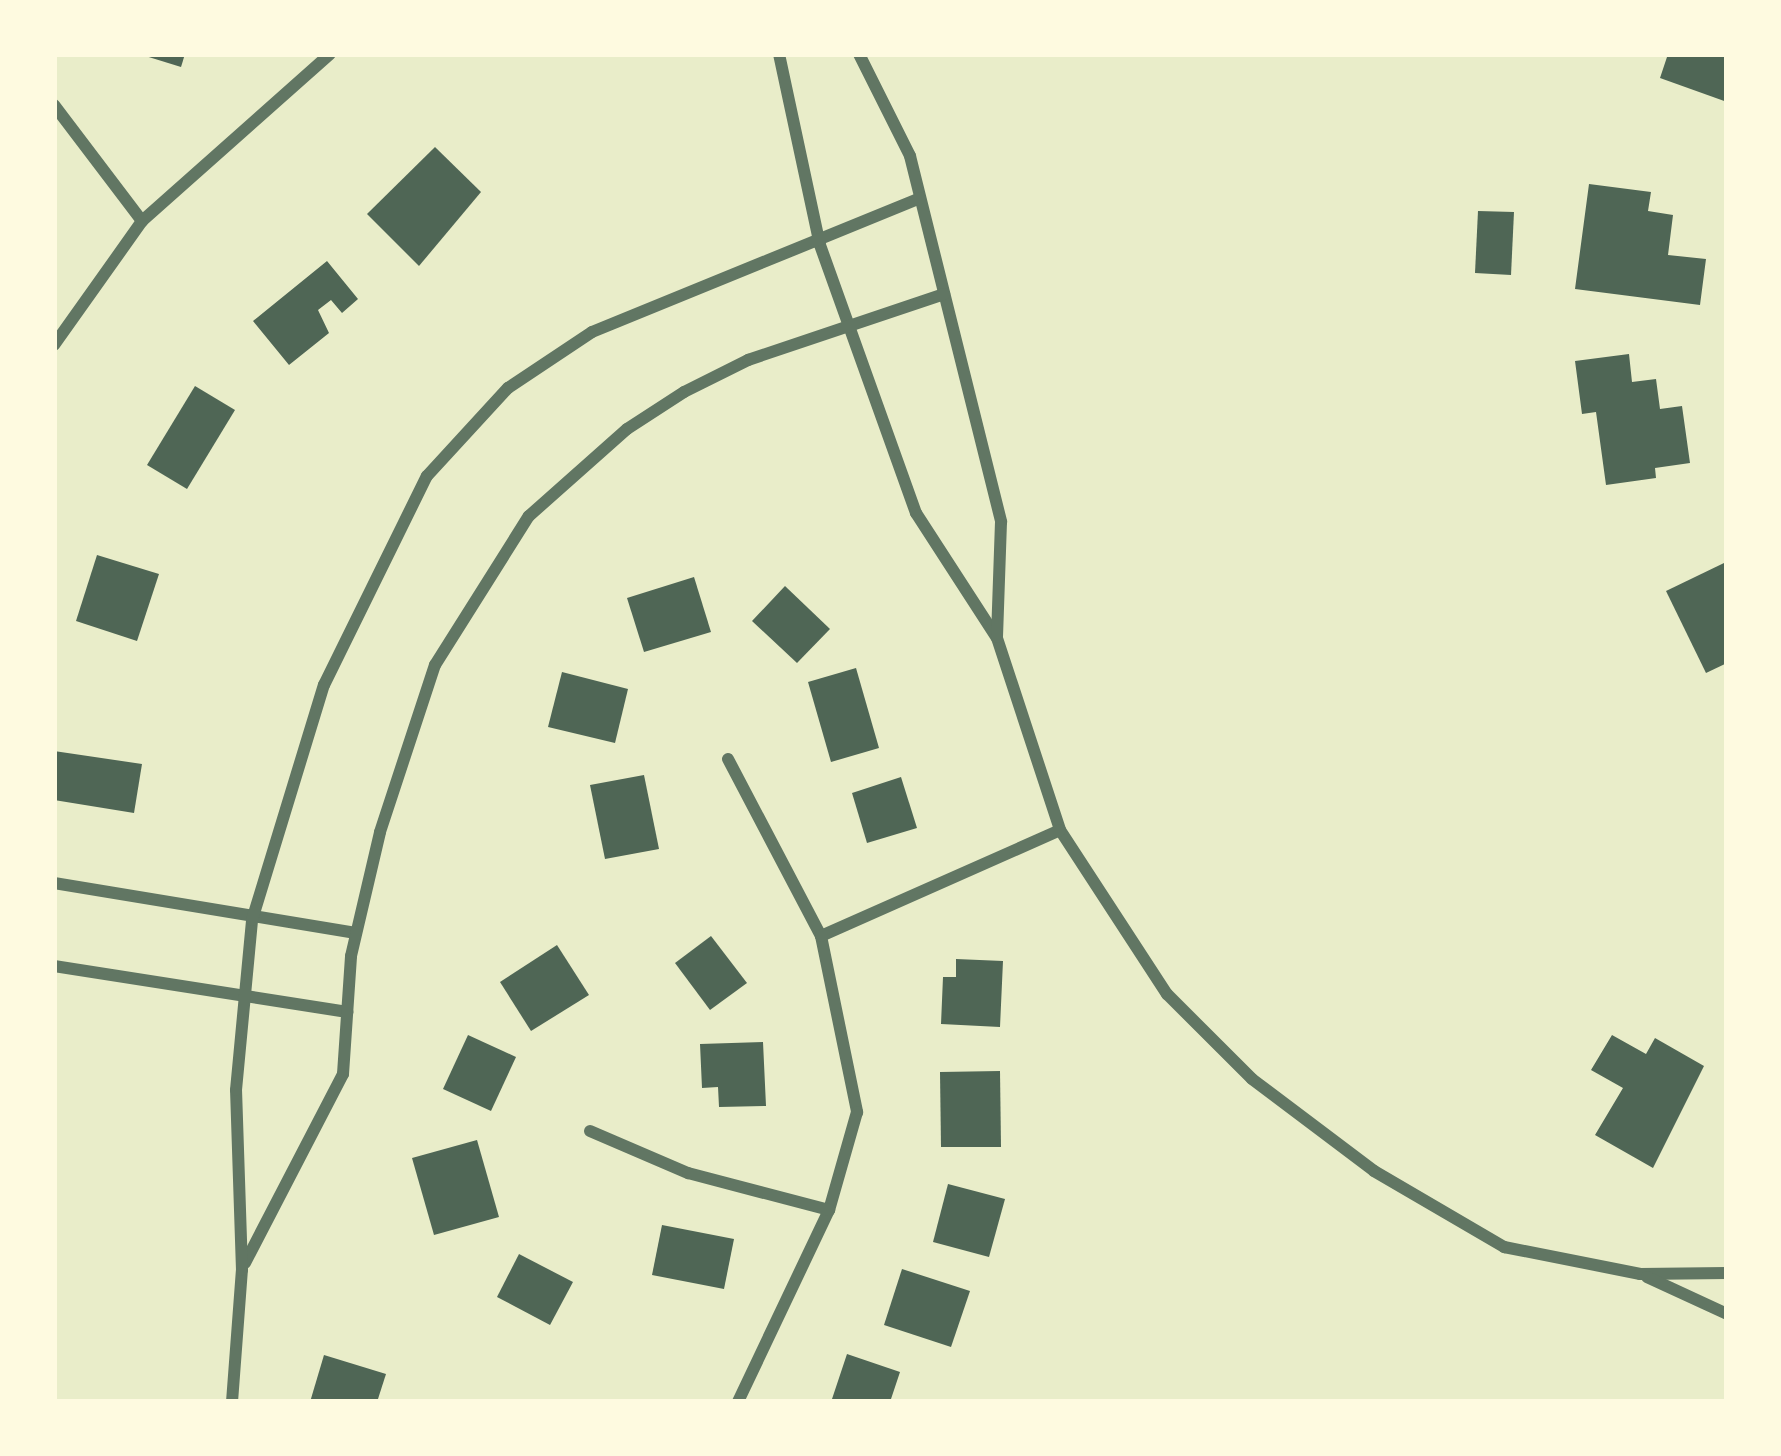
<!DOCTYPE html>
<style>
body{margin:0}
#map{position:relative;width:1781px;height:1456px;overflow:hidden;background:#e9edc9;font-family:Roboto,sans-serif}
div>[style]{position:absolute}
[style*='--x']{left:calc(var(--x)*1px);top:calc(var(--y)*1px);width:calc(var(--w)*1px);rotate:calc(var(--a)*1deg)}
.building>*{inset:0;background:#4f6655}
.minor>*{height:12px;margin:-6px;padding:0 6px;transform-origin:6px;border-radius:6px;background:#617663}
span{translate:-50% -50%;white-space:nowrap;text-align:center;line-height:1.15;-webkit-text-stroke:10px #fefae0;paint-order:stroke}
.frame{position:absolute;inset:0;border:57px solid #fefae0;pointer-events:none}
</style>
<div id="map">
<div class="building">
<i style="clip-path:polygon(139px 54px,185px 54px,181px 67px)"></i>
<i style="clip-path:polygon(1668px 54px,1727px 54px,1727px 102px,1660px 78px)"></i>
<i style="clip-path:polygon(435px 147px,481px 192px,419px 266px,367px 214px)"></i>
<i style="clip-path:polygon(1589px 184px,1651px 192px,1648px 211px,1673px 215px,1668px 255px,1706px 259px,1700px 305px,1575px 289px)"></i>
<i style="clip-path:polygon(1478px 211px,1514px 212px,1511px 275px,1475px 273px)"></i>
<i style="clip-path:polygon(327px 261px,358px 299px,342px 313px,331px 300px,318px 310px,329px 333px,289px 365px,253px 321px)"></i>
<i style="clip-path:polygon(1629px 354px,1632px 382px,1656px 379px,1660px 409px,1682px 406px,1690px 463px,1655px 468px,1656px 478px,1606px 485px,1596px 412px,1582px 414px,1575px 361px)"></i>
<i style="clip-path:polygon(195px 386px,235px 410px,187px 489px,147px 465px)"></i>
<i style="clip-path:polygon(97px 555px,159px 574px,137px 641px,76px 621px)"></i>
<i style="clip-path:polygon(1724px 563px,1727px 663px,1706px 673px,1666px 591px)"></i>
<i style="clip-path:polygon(694px 577px,711px 632px,644px 652px,627px 598px)"></i>
<i style="clip-path:polygon(785px 586px,830px 629px,797px 663px,752px 621px)"></i>
<i style="clip-path:polygon(856px 668px,879px 748px,831px 762px,808px 682px)"></i>
<i style="clip-path:polygon(562px 672px,628px 689px,615px 743px,548px 727px)"></i>
<i style="clip-path:polygon(54px 751px,142px 764px,134px 813px,54px 800px)"></i>
<i style="clip-path:polygon(644px 775px,659px 849px,605px 859px,590px 785px)"></i>
<i style="clip-path:polygon(901px 777px,917px 828px,867px 843px,852px 793px)"></i>
<i style="clip-path:polygon(711px 936px,747px 983px,710px 1010px,675px 963px)"></i>
<i style="clip-path:polygon(557px 945px,589px 995px,531px 1031px,500px 982px)"></i>
<i style="clip-path:polygon(956px 959px,1003px 961px,1000px 1027px,941px 1024px,943px 977px,956px 977px)"></i>
<i style="clip-path:polygon(468px 1035px,516px 1057px,491px 1111px,443px 1089px)"></i>
<i style="clip-path:polygon(1612px 1035px,1646px 1054px,1655px 1038px,1704px 1066px,1653px 1168px,1595px 1135px,1623px 1088px,1591px 1070px)"></i>
<i style="clip-path:polygon(763px 1042px,766px 1106px,719px 1107px,718px 1087px,702px 1088px,700px 1044px)"></i>
<i style="clip-path:polygon(1000px 1071px,1001px 1147px,941px 1147px,940px 1072px)"></i>
<i style="clip-path:polygon(477px 1140px,499px 1217px,434px 1235px,412px 1158px)"></i>
<i style="clip-path:polygon(948px 1184px,1005px 1199px,989px 1257px,933px 1242px)"></i>
<i style="clip-path:polygon(662px 1225px,734px 1239px,724px 1289px,652px 1275px)"></i>
<i style="clip-path:polygon(519px 1254px,573px 1282px,550px 1325px,497px 1297px)"></i>
<i style="clip-path:polygon(902px 1269px,970px 1291px,951px 1347px,884px 1325px)"></i>
<i style="clip-path:polygon(847px 1354px,900px 1372px,890px 1402px,831px 1402px)"></i>
<i style="clip-path:polygon(324px 1355px,386px 1374px,377px 1402px,310px 1402px)"></i>
</div>
<div class="minor">
<i style="--x:779;--y:54;--w:195;--a:77.9"></i>
<i style="--x:820;--y:245;--w:285;--a:70.3"></i>
<i style="--x:916;--y:513;--w:149;--a:57.1"></i>
<i style="--x:997;--y:638;--w:202;--a:71.8"></i>
<i style="--x:1060;--y:830;--w:196;--a:56.9"></i>
<i style="--x:1167;--y:994;--w:120;--a:45"></i>
<i style="--x:1252;--y:1079;--w:153;--a:37"></i>
<i style="--x:1374;--y:1171;--w:151;--a:30.3"></i>
<i style="--x:1504;--y:1247;--w:139;--a:11.2"></i>
<i style="--x:1640;--y:1274;--w:87;--a:-0.7"></i>
<i style="--x:859;--y:54;--w:114;--a:63.4"></i>
<i style="--x:910;--y:156;--w:377;--a:76"></i>
<i style="--x:1001;--y:522;--w:115;--a:92"></i>
<i style="--x:54;--y:105;--w:146;--a:52.8"></i>
<i style="--x:54;--y:345;--w:152;--a:-54.6"></i>
<i style="--x:142;--y:221;--w:251;--a:-41.6"></i>
<i style="--x:728;--y:759;--w:200;--a:62.3"></i>
<i style="--x:821;--y:936;--w:180;--a:78.4"></i>
<i style="--x:857;--y:1112;--w:102;--a:105.9"></i>
<i style="--x:829;--y:1210;--w:212;--a:115.4"></i>
<i style="--x:54;--y:883;--w:306;--a:9.4"></i>
<i style="--x:821;--y:936;--w:261;--a:-23.9"></i>
<i style="--x:54;--y:966;--w:297;--a:8.9"></i>
<i style="--x:590;--y:1131;--w:107;--a:23.2"></i>
<i style="--x:688;--y:1173;--w:146;--a:14.7"></i>
<i style="--x:245;--y:1263;--w:213;--a:-62.6"></i>
<i style="--x:343;--y:1074;--w:118;--a:-86.1"></i>
<i style="--x:351;--y:956;--w:127;--a:-76.8"></i>
<i style="--x:380;--y:832;--w:176;--a:-71.8"></i>
<i style="--x:435;--y:665;--w:176;--a:-57.8"></i>
<i style="--x:529;--y:516;--w:131;--a:-41.6"></i>
<i style="--x:627;--y:429;--w:68;--a:-33"></i>
<i style="--x:684;--y:392;--w:72;--a:-26.6"></i>
<i style="--x:748;--y:360;--w:207;--a:-18.6"></i>
<i style="--x:1647;--y:1277;--w:88;--a:24.8"></i>
<i style="--x:232;--y:1402;--w:132;--a:-85.7"></i>
<i style="--x:242;--y:1270;--w:180;--a:-91.9"></i>
<i style="--x:236;--y:1090;--w:171;--a:-84.6"></i>
<i style="--x:252;--y:920;--w:246;--a:-73"></i>
<i style="--x:324;--y:685;--w:233;--a:-63.8"></i>
<i style="--x:427;--y:476;--w:120;--a:-47.4"></i>
<i style="--x:508;--y:388;--w:101;--a:-33.7"></i>
<i style="--x:592;--y:332;--w:354;--a:-22.2"></i>
</div>
<div class="frame"></div>
</div>
